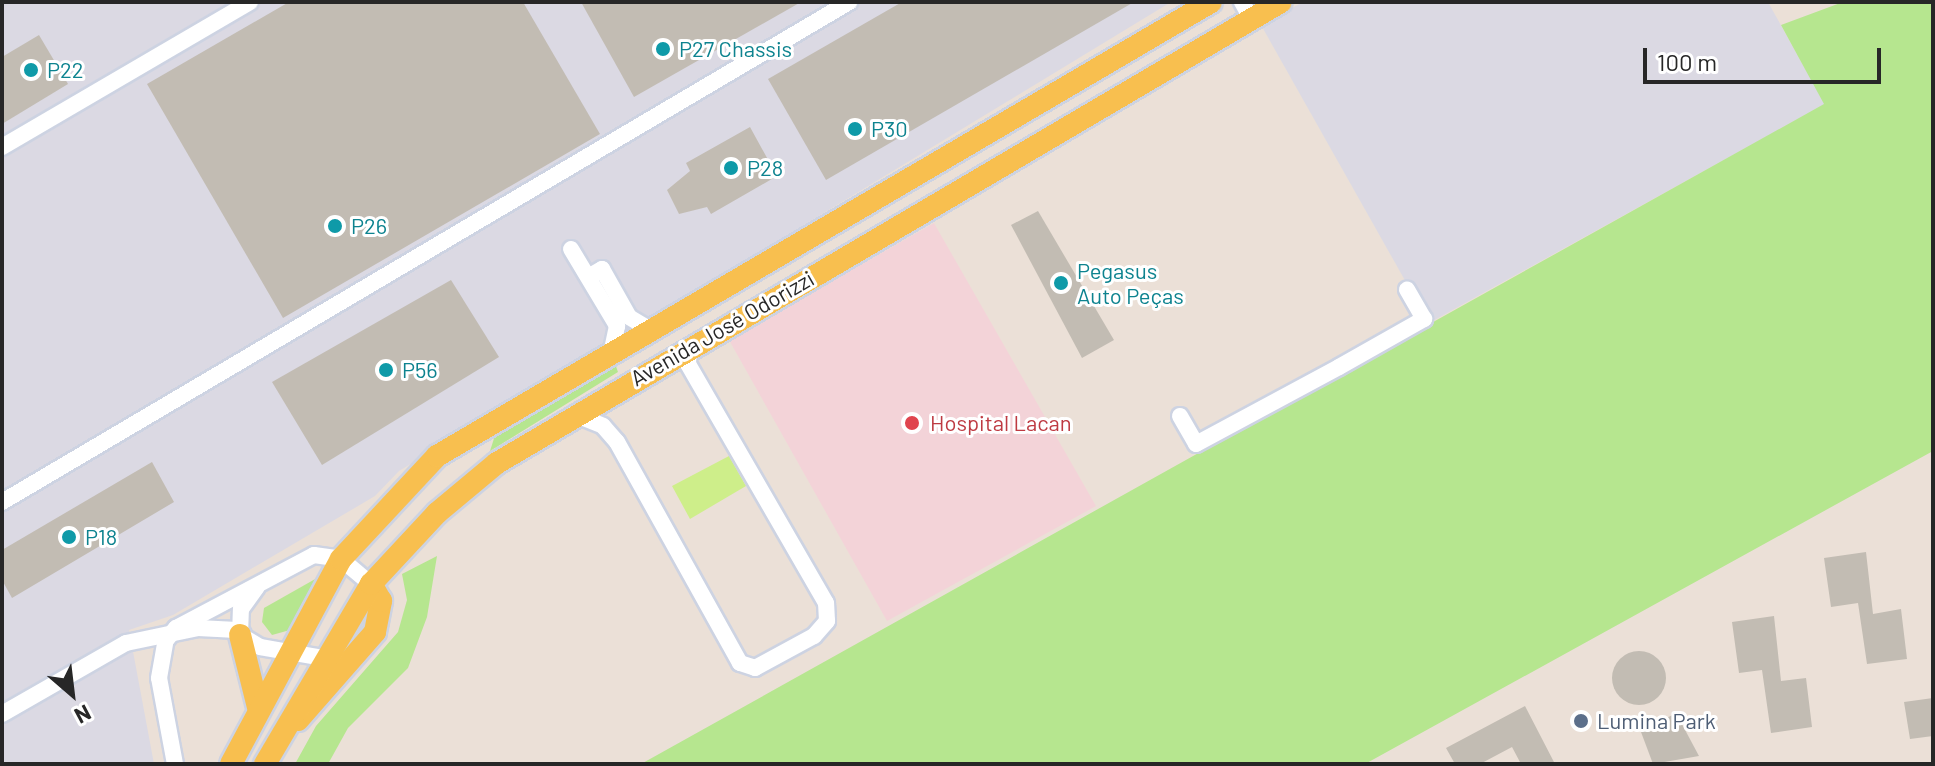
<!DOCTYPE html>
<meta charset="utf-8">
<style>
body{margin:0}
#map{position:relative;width:1935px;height:766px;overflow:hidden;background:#ebe0d7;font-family:Barlow,sans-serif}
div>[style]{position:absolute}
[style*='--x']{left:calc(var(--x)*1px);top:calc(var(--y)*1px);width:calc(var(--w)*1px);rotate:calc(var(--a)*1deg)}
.industrial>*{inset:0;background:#dbd9e3}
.medical>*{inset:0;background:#f3d3d8}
.green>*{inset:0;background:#b6e68f}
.pitch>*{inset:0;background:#ceee8a}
.building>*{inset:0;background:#c2bcb3}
.round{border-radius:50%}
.roads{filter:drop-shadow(2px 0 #cdd3e2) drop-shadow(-2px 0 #cdd3e2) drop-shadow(0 2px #cdd3e2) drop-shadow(0 -2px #cdd3e2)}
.minor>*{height:16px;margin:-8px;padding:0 8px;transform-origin:8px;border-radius:8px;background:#fff}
.major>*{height:22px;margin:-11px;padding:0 11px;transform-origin:11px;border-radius:11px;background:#f8bf4f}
.dots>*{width:22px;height:22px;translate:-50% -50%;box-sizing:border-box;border:4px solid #fff;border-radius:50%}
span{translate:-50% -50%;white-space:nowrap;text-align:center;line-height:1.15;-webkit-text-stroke:6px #fff;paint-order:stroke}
.culture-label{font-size:22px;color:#0d838f}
.left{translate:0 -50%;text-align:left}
.street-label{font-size:22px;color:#272727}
.health-label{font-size:22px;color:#be3a42}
.service-label{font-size:22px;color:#4e5e75}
.frame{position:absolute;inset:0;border:4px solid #272727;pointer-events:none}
.north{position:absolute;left:32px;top:654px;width:80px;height:80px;-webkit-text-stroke:6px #fff;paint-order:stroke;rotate:152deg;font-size:22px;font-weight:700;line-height:32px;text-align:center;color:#272727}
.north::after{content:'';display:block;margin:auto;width:28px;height:36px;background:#272727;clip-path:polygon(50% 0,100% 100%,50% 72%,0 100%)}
.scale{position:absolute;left:1643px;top:48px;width:238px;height:36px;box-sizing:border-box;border:4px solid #272727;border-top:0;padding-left:10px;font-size:24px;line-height:28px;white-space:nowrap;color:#272727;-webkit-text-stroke:6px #fff;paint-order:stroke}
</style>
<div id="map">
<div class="industrial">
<i style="clip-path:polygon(2px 2px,1171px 2px,399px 471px,375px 496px,173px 615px,129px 630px,154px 764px,2px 764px)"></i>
<i style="clip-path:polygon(1303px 2px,1768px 2px,1825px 104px,1429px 323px,1261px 25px)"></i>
</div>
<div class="medical">
<i style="clip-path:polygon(934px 223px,1096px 506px,887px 621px,729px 340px)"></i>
</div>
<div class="green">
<i style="clip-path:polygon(1843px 2px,1933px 2px,1933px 451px,1365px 764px,641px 764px,1824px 104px,1781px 25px)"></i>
<i style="clip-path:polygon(614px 361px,618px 372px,490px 451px,498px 426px)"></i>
<i style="clip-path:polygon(437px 556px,427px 617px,408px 668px,348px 728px,328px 764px,295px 764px,316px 726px,398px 632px,407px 600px,402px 574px)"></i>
<i style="clip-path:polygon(317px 578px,290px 630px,272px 635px,262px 622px,264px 608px)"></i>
</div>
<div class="pitch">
<i style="clip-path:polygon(729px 456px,746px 486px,690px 519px,672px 486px)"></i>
</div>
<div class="building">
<i style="clip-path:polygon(289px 2px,523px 2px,600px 134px,283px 318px,147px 84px)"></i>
<i style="clip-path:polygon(581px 2px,801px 2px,634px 97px)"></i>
<i style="clip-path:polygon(902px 2px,1134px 2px,826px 180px,768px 79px)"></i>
<i style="clip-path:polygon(39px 35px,68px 84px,2px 124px,2px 57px)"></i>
<i style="clip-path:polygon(750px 127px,777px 176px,711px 214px,707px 207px,679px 214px,667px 190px,690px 171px,686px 163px)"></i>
<i style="clip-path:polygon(1038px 211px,1114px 340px,1082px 358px,1011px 225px)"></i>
<i style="clip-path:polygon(451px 280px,499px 357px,322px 465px,272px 382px)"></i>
<i style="clip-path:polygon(152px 462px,174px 502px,12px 598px,2px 580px,2px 550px)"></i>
<i style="clip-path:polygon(1866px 552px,1873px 614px,1901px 609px,1907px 659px,1867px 664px,1858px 603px,1831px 607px,1824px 558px)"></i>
<i style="clip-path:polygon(1774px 616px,1781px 681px,1806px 678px,1812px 727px,1771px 733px,1762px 670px,1739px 673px,1732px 622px)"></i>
<i class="round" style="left:1612px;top:651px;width:54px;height:54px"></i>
<i style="clip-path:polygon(1933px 698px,1933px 736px,1910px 739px,1904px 702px)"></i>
<i style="clip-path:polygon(1525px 706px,1555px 764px,1521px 764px,1512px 747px,1480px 764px,1455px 764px,1446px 748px)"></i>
<i style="clip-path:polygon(1676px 713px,1699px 756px,1653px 764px,1641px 732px)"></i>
</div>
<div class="roads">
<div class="minor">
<i style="--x:1242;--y:2;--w:21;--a:61"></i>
<i style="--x:2;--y:147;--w:287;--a:-30.3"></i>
<i style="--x:571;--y:249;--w:90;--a:59.1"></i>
<i style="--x:617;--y:326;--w:25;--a:102"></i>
<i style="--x:590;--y:276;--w:14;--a:-30"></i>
<i style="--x:602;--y:269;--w:55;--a:60.6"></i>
<i style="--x:629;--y:317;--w:23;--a:31"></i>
<i style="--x:574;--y:414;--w:31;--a:22"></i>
<i style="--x:603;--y:426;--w:21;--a:49"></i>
<i style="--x:617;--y:442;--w:253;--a:60.9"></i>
<i style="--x:740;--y:663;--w:16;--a:18"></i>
<i style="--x:755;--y:668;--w:67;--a:-28.5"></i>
<i style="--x:814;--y:636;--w:20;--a:-49"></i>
<i style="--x:827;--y:621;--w:18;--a:-93"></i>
<i style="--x:826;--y:603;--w:276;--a:-120"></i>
<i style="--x:688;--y:364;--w:17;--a:-87"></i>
<i style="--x:1180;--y:416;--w:32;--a:60"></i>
<i style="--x:1196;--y:444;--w:162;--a:-28.3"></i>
<i style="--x:1339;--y:367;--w:98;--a:-29.5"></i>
<i style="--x:1424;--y:319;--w:34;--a:-120"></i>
<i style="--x:2;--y:502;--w:984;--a:-30.55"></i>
<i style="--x:240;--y:635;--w:26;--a:-88"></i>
<i style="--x:241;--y:609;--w:27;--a:-54"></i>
<i style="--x:2;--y:714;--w:143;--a:-29.8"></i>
<i style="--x:126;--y:643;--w:74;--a:-11.8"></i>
<i style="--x:198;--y:628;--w:34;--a:3"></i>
<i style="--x:232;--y:630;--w:33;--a:31"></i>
<i style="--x:260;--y:647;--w:65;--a:9.8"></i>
<i style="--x:175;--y:764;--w:87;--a:-100.5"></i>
<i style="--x:159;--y:678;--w:39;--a:-80"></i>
<i style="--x:166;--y:640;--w:16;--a:-50"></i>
<i style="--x:176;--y:628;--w:156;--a:-27.9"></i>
<i style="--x:314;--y:555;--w:27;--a:8"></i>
<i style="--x:341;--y:559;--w:39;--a:40"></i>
</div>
<div class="major">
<i style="--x:240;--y:635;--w:74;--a:76"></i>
<i style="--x:298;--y:720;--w:117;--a:-48.8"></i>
<i style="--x:375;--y:632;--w:32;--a:-79"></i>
<i style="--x:381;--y:601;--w:20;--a:-120"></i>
<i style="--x:231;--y:764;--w:233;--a:-61.8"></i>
<i style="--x:341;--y:559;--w:141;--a:-47"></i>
<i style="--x:437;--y:456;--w:897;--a:-30.39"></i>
<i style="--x:265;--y:764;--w:209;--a:-59.5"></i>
<i style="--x:371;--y:584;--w:97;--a:-47.1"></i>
<i style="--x:437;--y:513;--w:78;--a:-39.8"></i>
<i style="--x:497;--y:463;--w:909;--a:-30.46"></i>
</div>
</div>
<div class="dots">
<i style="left:663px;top:49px;background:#0f9aa8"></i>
<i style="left:31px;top:70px;background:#0f9aa8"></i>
<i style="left:855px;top:129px;background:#0f9aa8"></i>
<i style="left:731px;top:168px;background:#0f9aa8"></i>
<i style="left:335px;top:226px;background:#0f9aa8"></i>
<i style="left:1061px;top:283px;background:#0f9aa8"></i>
<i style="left:386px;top:370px;background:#0f9aa8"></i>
<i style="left:912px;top:423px;background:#e0444e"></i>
<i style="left:69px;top:537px;background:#0f9aa8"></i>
<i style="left:1581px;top:721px;background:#5c6f8a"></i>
</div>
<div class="culture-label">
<span class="left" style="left:679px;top:49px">P27 Chassis</span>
<span class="left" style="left:47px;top:70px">P22</span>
<span class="left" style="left:871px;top:129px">P30</span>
<span class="left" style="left:747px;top:168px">P28</span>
<span class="left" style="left:351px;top:226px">P26</span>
<span class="left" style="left:1077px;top:283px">Pegasus<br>Auto Peças</span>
<span class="left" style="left:402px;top:370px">P56</span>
<span class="left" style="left:85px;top:537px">P18</span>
</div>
<div class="street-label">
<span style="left:722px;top:328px;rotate:-30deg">Avenida José Odorizzi</span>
</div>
<div class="health-label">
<span class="left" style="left:930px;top:423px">Hospital Lacan</span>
</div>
<div class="service-label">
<span class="left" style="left:1597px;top:721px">Lumina Park</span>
</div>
<div class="frame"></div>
<div class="north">N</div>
<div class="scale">100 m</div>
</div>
